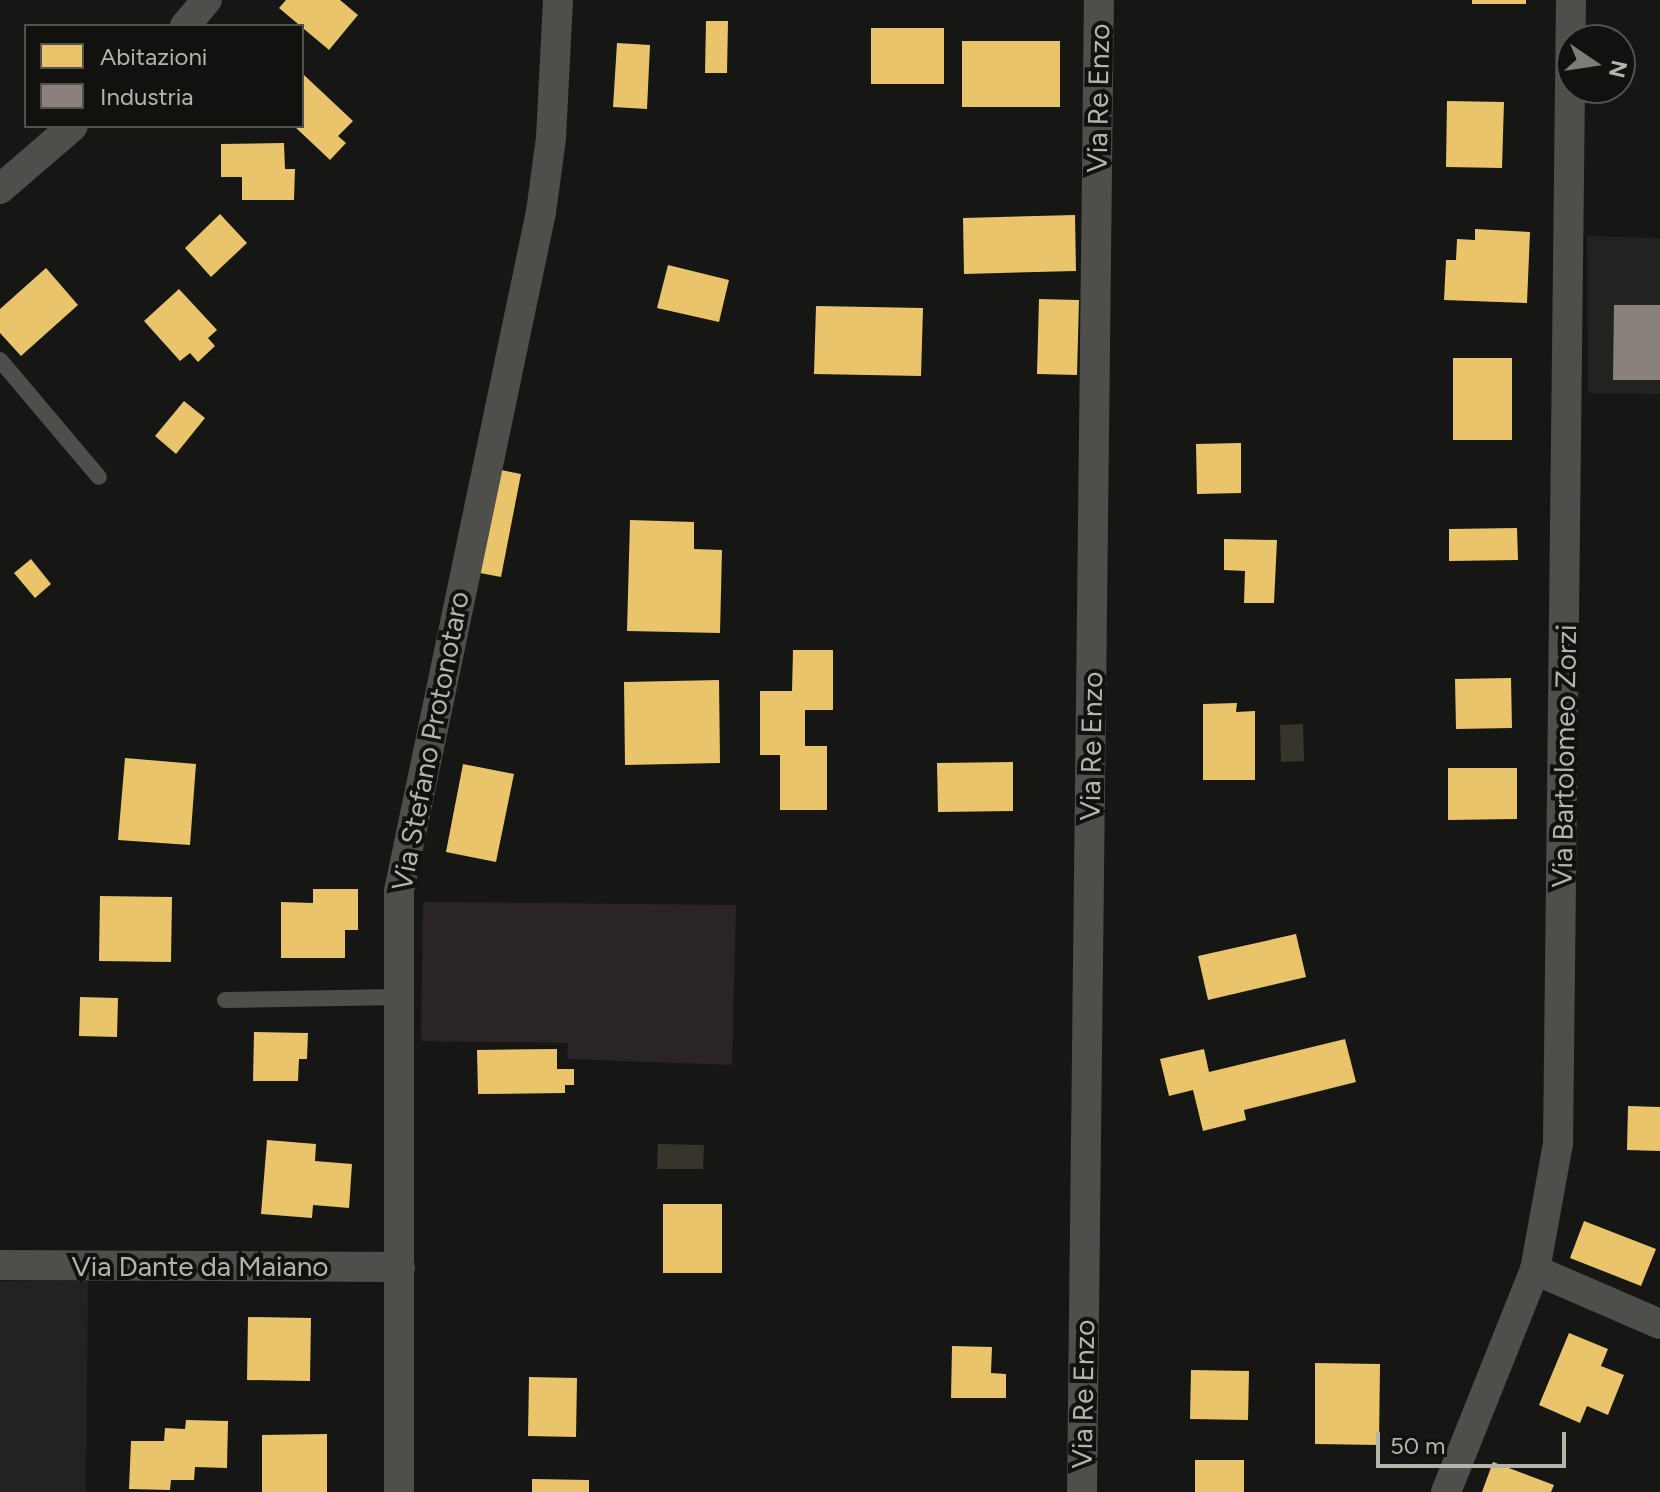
<!DOCTYPE html>
<style>
body{margin:0}
#map{position:relative;width:1660px;height:1492px;overflow:hidden;background:#161615;font-family:Figtree,sans-serif}
div>[style]{position:absolute}
[style*='--x']{left:calc(var(--x)*1px);top:calc(var(--y)*1px);width:calc(var(--w)*1px);rotate:calc(var(--a)*1deg)}
.built>*{inset:0;background:#222220}
.green>*{inset:0;background:#2b2427}
.water>*{inset:0;background:#36342b}
.homes>*{inset:0;background:#e9c46a}
.industry>*{inset:0;background:#8a817c}
.lane>*{height:16px;margin:-8px;padding:0 8px;transform-origin:8px;border-radius:8px;background:#4e4f4b}
.street>*{height:30px;margin:-15px;padding:0 15px;transform-origin:15px;border-radius:15px;background:#4e4f4b}
span{translate:-50% -50%;white-space:nowrap;text-align:center;line-height:1.15;-webkit-text-stroke:8px #111110;paint-order:stroke}
.street-label{font-size:28px;color:#b4b5a9}
.legend{position:absolute;left:24px;top:24px;width:280px;height:104px;box-sizing:border-box;background:#111110;border:2px solid #52534d;margin:0;padding:10px 14px;list-style:none;font-size:24px;color:#b4b5a9}
.legend li{display:flex;align-items:center;gap:16px;height:40px}
.legend b{width:40px;border:2px solid #52534d}
.north{position:absolute;left:1556px;top:24px;width:80px;height:80px;box-sizing:border-box;background:#111110;border:2px solid #52534d;border-radius:50%;rotate:103deg;font-size:22px;font-weight:700;line-height:32px;text-align:center;color:#b4b5a9}
.north::after{content:'';display:block;margin:auto;width:28px;height:36px;background:#7d7d75;clip-path:polygon(50% 0,100% 100%,50% 72%,0 100%)}
.scale{position:absolute;left:1376px;top:1432px;width:190px;height:36px;box-sizing:border-box;border:4px solid #b4b5a9;border-top:0;padding-left:10px;font-size:24px;line-height:28px;white-space:nowrap;color:#b4b5a9;-webkit-text-stroke:6px #111110;paint-order:stroke}
</style>
<div id="map">
<div class="built">
<i style="clip-path:polygon(1587px 236px,1660px 238px,1660px 394px,1588px 393px)"></i>
<i style="clip-path:polygon(0 1281px,88px 1281px,86px 1492px,0 1492px)"></i>
</div>
<div class="green">
<i style="clip-path:polygon(423px 902px,736px 905px,732px 1065px,567px 1059px,568px 1043px,421px 1041px)"></i>
</div>
<div class="water">
<i style="clip-path:polygon(1303px 724px,1304px 761px,1281px 762px,1280px 725px)"></i>
<i style="clip-path:polygon(658px 1144px,704px 1145px,703px 1169px,657px 1169px)"></i>
</div>
<div class="homes">
<i style="clip-path:polygon(286px 0,340px 0,358px 15px,329px 50px,279px 8px)"></i>
<i style="clip-path:polygon(1472px 0,1526px 0,1526px 4px,1472px 4px)"></i>
<i style="clip-path:polygon(706px 21px,728px 21px,727px 73px,705px 73px)"></i>
<i style="clip-path:polygon(871px 28px,944px 28px,944px 84px,871px 84px)"></i>
<i style="clip-path:polygon(962px 41px,1060px 41px,1060px 107px,962px 107px)"></i>
<i style="clip-path:polygon(617px 43px,650px 45px,647px 109px,613px 107px)"></i>
<i style="clip-path:polygon(304px 75px,353px 121px,338px 136px,346px 143px,330px 160px,294px 126px,302px 126px)"></i>
<i style="clip-path:polygon(1447px 101px,1504px 102px,1502px 168px,1446px 167px)"></i>
<i style="clip-path:polygon(284px 143px,285px 169px,295px 169px,294px 200px,242px 200px,242px 177px,221px 177px,221px 144px)"></i>
<i style="clip-path:polygon(220px 214px,247px 243px,211px 277px,185px 248px)"></i>
<i style="clip-path:polygon(1075px 215px,1076px 271px,964px 274px,963px 218px)"></i>
<i style="clip-path:polygon(1475px 229px,1530px 232px,1527px 303px,1444px 300px,1446px 260px,1456px 260px,1457px 239px,1475px 240px)"></i>
<i style="clip-path:polygon(668px 265px,729px 280px,719px 322px,657px 308px)"></i>
<i style="clip-path:polygon(46px 268px,78px 305px,21px 356px,0 333px,0 309px)"></i>
<i style="clip-path:polygon(179px 289px,217px 330px,208px 338px,215px 346px,198px 362px,190px 353px,180px 361px,144px 321px)"></i>
<i style="clip-path:polygon(1039px 299px,1079px 300px,1077px 375px,1037px 374px)"></i>
<i style="clip-path:polygon(816px 306px,923px 308px,921px 376px,814px 374px)"></i>
<i style="clip-path:polygon(1453px 358px,1512px 358px,1512px 440px,1453px 440px)"></i>
<i style="clip-path:polygon(184px 401px,205px 418px,176px 454px,155px 436px)"></i>
<i style="clip-path:polygon(1241px 443px,1241px 493px,1197px 494px,1196px 444px)"></i>
<i style="clip-path:polygon(501px 470px,521px 474px,501px 577px,480px 573px)"></i>
<i style="clip-path:polygon(630px 520px,694px 522px,694px 549px,722px 550px,720px 633px,627px 631px)"></i>
<i style="clip-path:polygon(1517px 528px,1518px 560px,1449px 561px,1449px 529px)"></i>
<i style="clip-path:polygon(1224px 539px,1277px 540px,1274px 603px,1244px 603px,1245px 571px,1224px 570px)"></i>
<i style="clip-path:polygon(31px 559px,51px 584px,35px 598px,14px 573px)"></i>
<i style="clip-path:polygon(793px 650px,833px 650px,833px 710px,805px 710px,805px 746px,827px 746px,827px 810px,780px 810px,780px 755px,760px 755px,760px 691px,792px 691px)"></i>
<i style="clip-path:polygon(1511px 678px,1512px 728px,1456px 729px,1455px 679px)"></i>
<i style="clip-path:polygon(719px 680px,720px 763px,625px 765px,624px 682px)"></i>
<i style="clip-path:polygon(1237px 703px,1236px 712px,1255px 711px,1255px 780px,1203px 780px,1203px 704px)"></i>
<i style="clip-path:polygon(125px 758px,196px 764px,190px 845px,118px 840px)"></i>
<i style="clip-path:polygon(1013px 762px,1013px 811px,938px 812px,937px 763px)"></i>
<i style="clip-path:polygon(463px 764px,514px 774px,496px 862px,446px 852px)"></i>
<i style="clip-path:polygon(1448px 768px,1517px 768px,1517px 819px,1448px 820px)"></i>
<i style="clip-path:polygon(313px 889px,358px 889px,358px 930px,345px 930px,345px 958px,281px 958px,281px 902px,313px 903px)"></i>
<i style="clip-path:polygon(100px 896px,172px 897px,171px 962px,99px 961px)"></i>
<i style="clip-path:polygon(1296px 934px,1306px 977px,1208px 1000px,1198px 956px)"></i>
<i style="clip-path:polygon(80px 997px,118px 998px,117px 1037px,79px 1036px)"></i>
<i style="clip-path:polygon(254px 1032px,308px 1033px,307px 1059px,299px 1059px,298px 1081px,253px 1081px)"></i>
<i style="clip-path:polygon(1345px 1039px,1356px 1082px,1244px 1110px,1246px 1120px,1203px 1131px,1193px 1090px,1169px 1096px,1160px 1059px,1204px 1049px,1209px 1072px)"></i>
<i style="clip-path:polygon(557px 1049px,557px 1069px,574px 1069px,574px 1085px,565px 1085px,565px 1093px,478px 1094px,477px 1050px)"></i>
<i style="clip-path:polygon(1628px 1106px,1660px 1107px,1660px 1151px,1627px 1150px)"></i>
<i style="clip-path:polygon(267px 1140px,316px 1144px,315px 1161px,352px 1164px,349px 1208px,313px 1205px,312px 1218px,261px 1214px)"></i>
<i style="clip-path:polygon(663px 1204px,722px 1204px,722px 1273px,663px 1273px)"></i>
<i style="clip-path:polygon(1584px 1221px,1656px 1249px,1641px 1286px,1570px 1258px)"></i>
<i style="clip-path:polygon(248px 1317px,311px 1318px,310px 1381px,247px 1380px)"></i>
<i style="clip-path:polygon(1569px 1333px,1608px 1349px,1601px 1366px,1624px 1375px,1608px 1415px,1587px 1406px,1580px 1423px,1539px 1405px)"></i>
<i style="clip-path:polygon(952px 1346px,992px 1347px,991px 1373px,1006px 1374px,1006px 1398px,951px 1398px)"></i>
<i style="clip-path:polygon(1315px 1363px,1380px 1364px,1379px 1445px,1315px 1444px)"></i>
<i style="clip-path:polygon(1191px 1370px,1249px 1371px,1248px 1420px,1190px 1419px)"></i>
<i style="clip-path:polygon(529px 1377px,577px 1378px,576px 1437px,528px 1436px)"></i>
<i style="clip-path:polygon(186px 1420px,228px 1421px,227px 1468px,195px 1467px,194px 1480px,171px 1480px,170px 1490px,129px 1489px,131px 1441px,164px 1441px,165px 1428px,185px 1429px)"></i>
<i style="clip-path:polygon(327px 1434px,327px 1492px,262px 1492px,262px 1435px)"></i>
<i style="clip-path:polygon(1195px 1460px,1244px 1460px,1244px 1492px,1195px 1492px)"></i>
<i style="clip-path:polygon(1493px 1462px,1554px 1485px,1551px 1492px,1482px 1492px)"></i>
<i style="clip-path:polygon(532px 1479px,589px 1480px,589px 1492px,532px 1492px)"></i>
</div>
<div class="industry">
<i style="clip-path:polygon(1614px 305px,1660px 305px,1660px 380px,1613px 380px)"></i>
</div>
<div class="lane">
<i style="--x:0;--y:360;--w:153;--a:49.8"></i>
<i style="--x:225;--y:1000;--w:173;--a:-1"></i>
</div>
<div class="street">
<i style="--x:185;--y:26;--w:34;--a:-50"></i>
<i style="--x:0;--y:189;--w:96;--a:-40.8"></i>
<i style="--x:0;--y:1265;--w:400;--a:0.3"></i>
<i style="--x:1535;--y:1270;--w:136;--a:23.4"></i>
<i style="--x:399;--y:1492;--w:601;--a:-90"></i>
<i style="--x:399;--y:891;--w:694;--a:-78.19"></i>
<i style="--x:541;--y:212;--w:75;--a:-82.3"></i>
<i style="--x:551;--y:138;--w:138;--a:-87.1"></i>
<i style="--x:1082;--y:1492;--w:1492;--a:-89.35"></i>
<i style="--x:1446;--y:1492;--w:239;--a:-68.2"></i>
<i style="--x:1535;--y:1270;--w:128;--a:-79.7"></i>
<i style="--x:1558;--y:1144;--w:1144;--a:-89.35"></i>
</div>
<div class="street-label">
<span style="left:1098px;top:98px;rotate:-89deg">Via Re Enzo</span>
<span style="left:430px;top:741px;rotate:-79deg">Via Stefano Protonotaro</span>
<span style="left:1091px;top:746px;rotate:-89deg">Via Re Enzo</span>
<span style="left:1564px;top:756px;rotate:-89deg">Via Bartolomeo Zorzi</span>
<span style="left:200px;top:1266px">Via Dante da Maiano</span>
<span style="left:1083px;top:1394px;rotate:-89deg">Via Re Enzo</span>
</div>
<ul class="legend">
<li><b style="height:22px;background:#e9c46a"></b>Abitazioni</li>
<li><b style="height:22px;background:#8a817c"></b>Industria</li>
</ul>
<div class="north">N</div>
<div class="scale">50 m</div>
</div>
